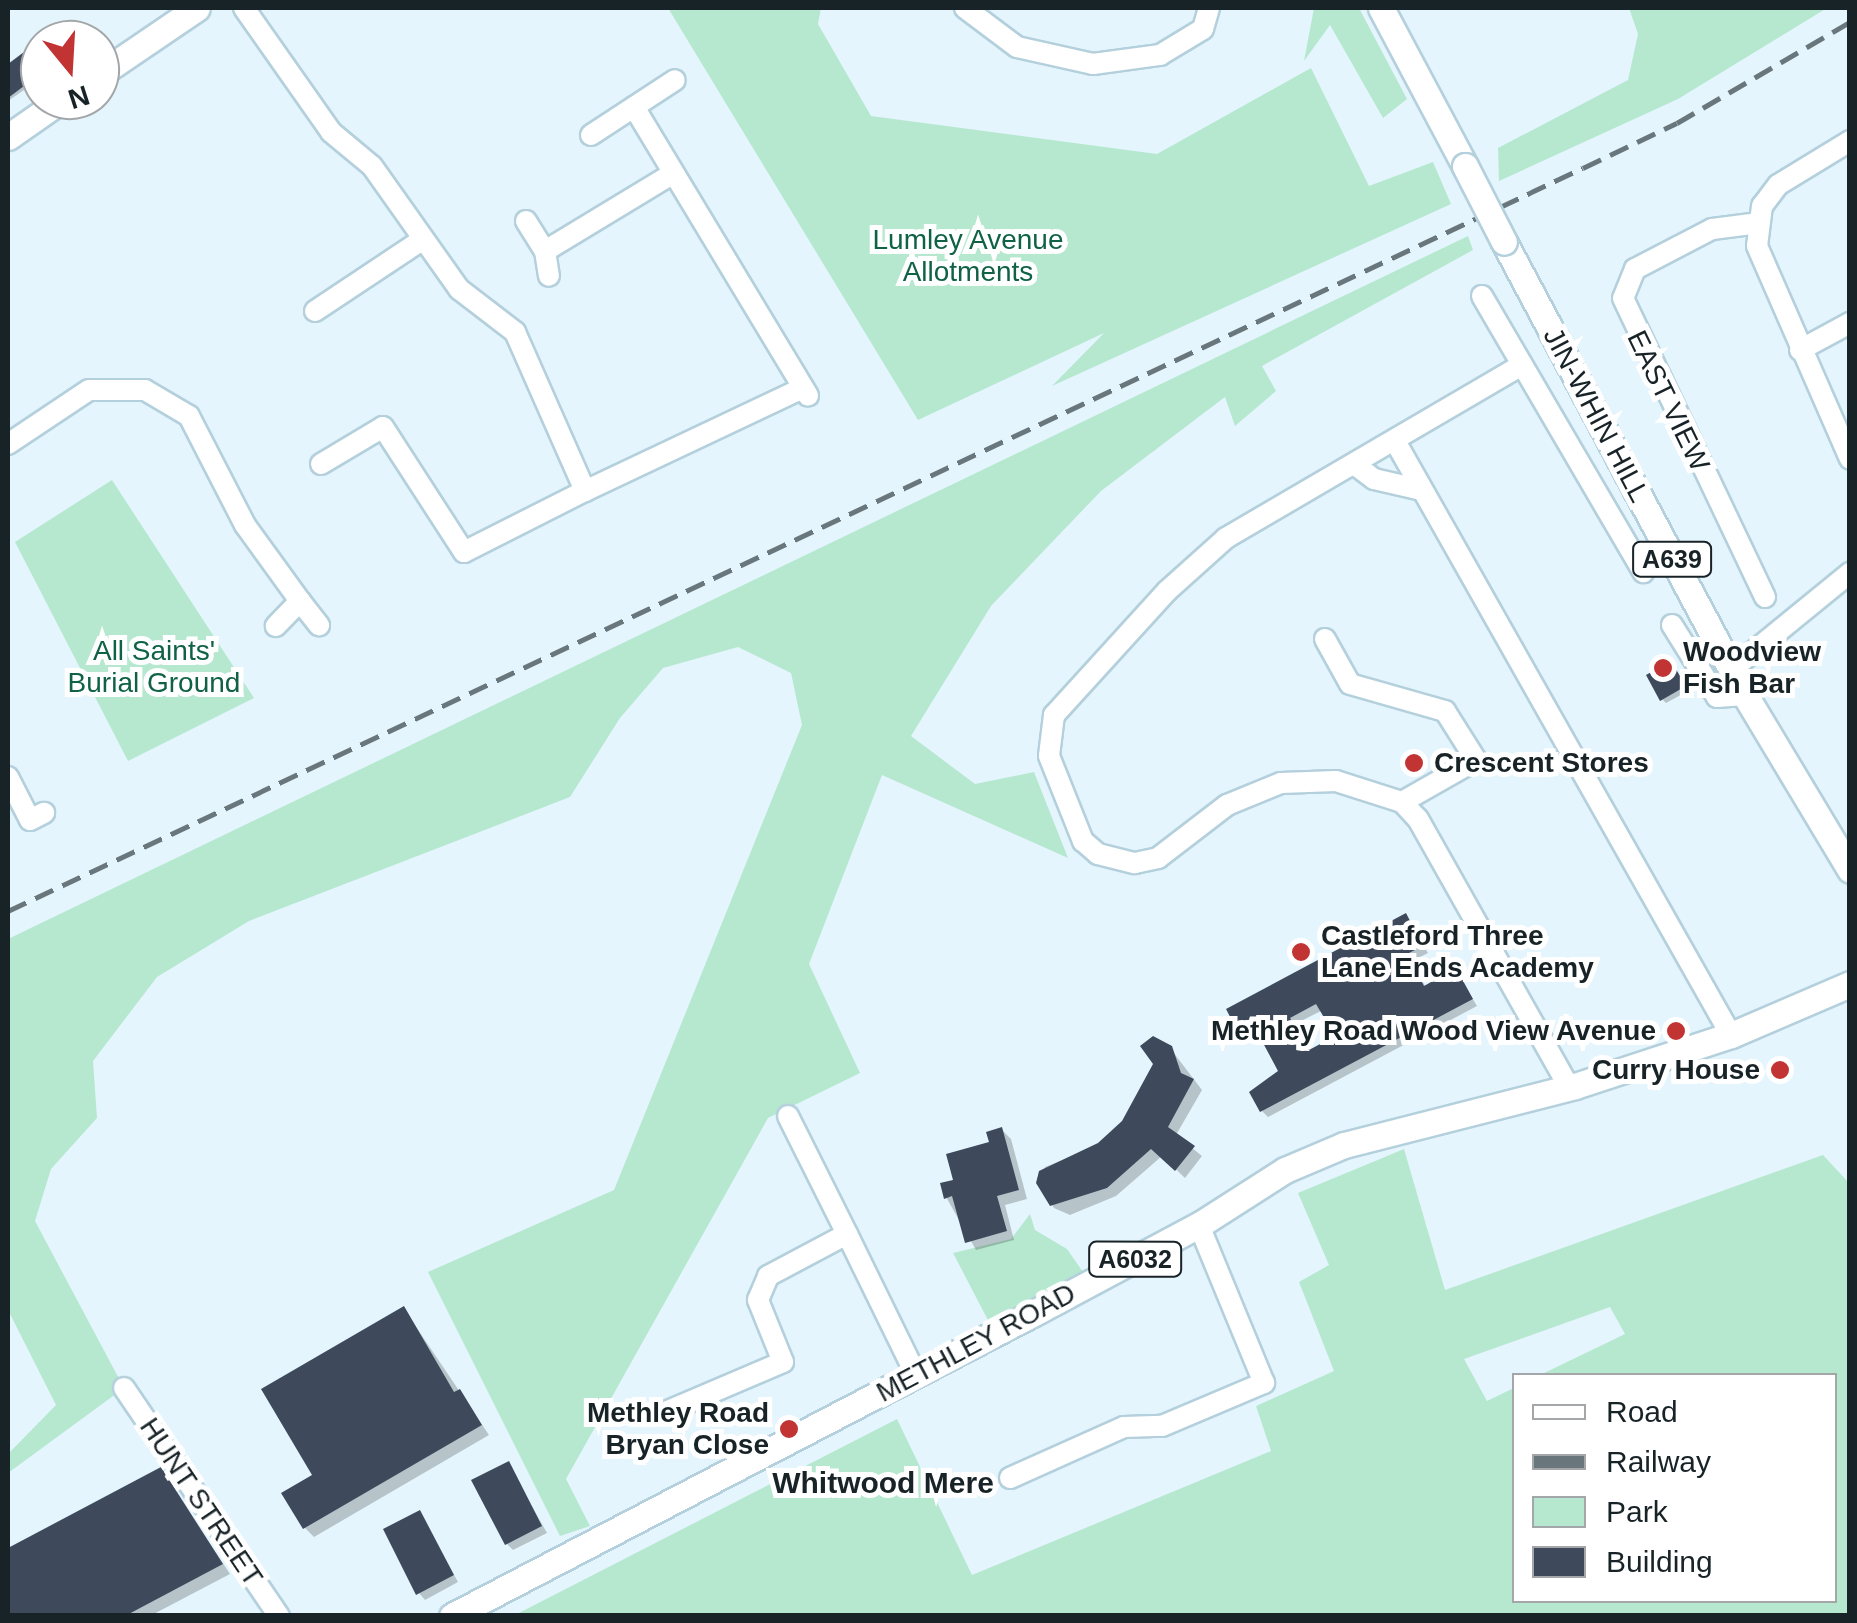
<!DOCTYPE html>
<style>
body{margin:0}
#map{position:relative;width:1857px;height:1623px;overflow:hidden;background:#e4f5fd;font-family:Arial,sans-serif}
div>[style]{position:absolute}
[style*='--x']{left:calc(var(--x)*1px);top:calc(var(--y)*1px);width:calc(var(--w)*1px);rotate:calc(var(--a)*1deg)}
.green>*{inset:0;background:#b6e8d0}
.shadow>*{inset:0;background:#0003}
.building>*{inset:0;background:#3e4a5c}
.roads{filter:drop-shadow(2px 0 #b4d0dc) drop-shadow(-2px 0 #b4d0dc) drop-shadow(0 2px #b4d0dc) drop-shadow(0 -2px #b4d0dc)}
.minor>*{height:20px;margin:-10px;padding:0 10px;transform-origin:10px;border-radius:10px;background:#fff}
.major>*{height:25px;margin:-12.5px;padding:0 12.5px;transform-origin:12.5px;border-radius:12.5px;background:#fff}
.rail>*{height:5px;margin-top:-2.5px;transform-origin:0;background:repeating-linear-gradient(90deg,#69777c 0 20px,transparent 0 30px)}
.bridges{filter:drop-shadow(2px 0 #b4d0dc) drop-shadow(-2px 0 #b4d0dc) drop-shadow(0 2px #b4d0dc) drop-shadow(0 -2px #b4d0dc)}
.major-bridge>*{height:25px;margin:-12.5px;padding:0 12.5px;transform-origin:12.5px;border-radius:12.5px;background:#fff}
.dots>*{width:28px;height:28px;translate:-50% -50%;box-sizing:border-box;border:5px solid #fff;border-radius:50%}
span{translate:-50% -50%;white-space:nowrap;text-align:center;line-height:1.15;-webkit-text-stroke:10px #fff;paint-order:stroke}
.shield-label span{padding:2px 8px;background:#fff;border:2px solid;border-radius:8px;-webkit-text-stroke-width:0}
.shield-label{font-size:25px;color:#182327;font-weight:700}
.park-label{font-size:28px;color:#106246}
.street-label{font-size:28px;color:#182327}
.poi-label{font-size:28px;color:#182327;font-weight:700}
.left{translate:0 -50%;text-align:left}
.right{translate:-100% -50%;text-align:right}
.neighbourhood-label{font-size:30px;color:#182327;font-weight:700}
.frame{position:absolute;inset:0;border:10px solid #182327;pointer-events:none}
.legend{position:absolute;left:1512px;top:1373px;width:325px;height:230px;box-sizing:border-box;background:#fff;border:2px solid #a3a7a9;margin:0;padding:12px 18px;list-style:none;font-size:30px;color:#182327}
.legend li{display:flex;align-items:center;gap:20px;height:50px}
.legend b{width:50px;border:2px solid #a3a7a9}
.north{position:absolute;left:20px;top:20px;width:100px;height:100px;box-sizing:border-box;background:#fff;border:2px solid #a3a7a9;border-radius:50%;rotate:162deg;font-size:28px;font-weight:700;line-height:40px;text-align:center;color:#182327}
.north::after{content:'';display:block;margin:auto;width:35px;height:45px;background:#c23334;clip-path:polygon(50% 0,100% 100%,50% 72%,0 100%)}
</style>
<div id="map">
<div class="green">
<i style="clip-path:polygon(668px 8px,821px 8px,818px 24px,871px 116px,1157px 154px,1311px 68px,1369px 186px,1433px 162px,1451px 204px,1052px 386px,1104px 333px,918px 420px)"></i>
<i style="clip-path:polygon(1314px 8px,1359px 8px,1407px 99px,1383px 118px,1330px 25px,1304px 61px)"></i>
<i style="clip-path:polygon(1629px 8px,1827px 8px,1678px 99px,1499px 181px,1498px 148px,1628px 80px,1638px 34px)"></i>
<i style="clip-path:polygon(1468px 236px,1473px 250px,1262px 366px,1276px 391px,1235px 426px,1225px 397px,1101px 491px,991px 606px,911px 736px,975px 784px,1034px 772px,1068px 858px,882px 775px,809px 964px,860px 1073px,768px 1118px,566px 1479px,590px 1526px,560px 1536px,428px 1272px,614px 1190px,802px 725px,791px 673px,738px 647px,663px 668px,620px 718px,570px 797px,249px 921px,157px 977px,93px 1061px,97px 1118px,51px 1169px,35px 1221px,124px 1388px,8px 1473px,8px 1454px,56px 1405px,8px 1310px,8px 939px)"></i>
<i style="clip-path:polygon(112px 480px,254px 698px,128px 761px,15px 542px)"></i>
<i style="clip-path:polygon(evenodd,1404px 1149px,1445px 1290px,1823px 1155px,1849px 1183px,1849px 1615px,515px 1615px,897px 1419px,972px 1575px,1271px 1451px,1256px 1406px,1334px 1371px,1299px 1282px,1329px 1265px,1298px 1193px,1404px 1149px,1610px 1307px,1625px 1334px,1540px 1375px,1834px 1376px,1834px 1600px,1514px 1600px,1514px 1388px,1487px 1401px,1464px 1359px,1610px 1307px)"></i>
<i style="clip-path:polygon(1030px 1214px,1035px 1230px,1067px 1249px,1083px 1272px,990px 1324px,953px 1253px,1011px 1239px)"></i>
</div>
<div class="shadow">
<i style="clip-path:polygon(38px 44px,40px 79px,8px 101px,8px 66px)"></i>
<i style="clip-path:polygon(1675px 668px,1688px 691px,1666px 703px,1662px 699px)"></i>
<i style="clip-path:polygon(evenodd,1405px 916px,1428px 953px,1412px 961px,1426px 988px,1456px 971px,1477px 1006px,1268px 1117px,1262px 1111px,1281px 1072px,1261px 1034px,1248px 1041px,1242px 1034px,1405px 916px,1323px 1010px,1339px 1037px,1311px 1052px,1295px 1024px,1323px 1010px)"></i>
<i style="clip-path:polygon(1170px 1048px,1202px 1090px,1176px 1135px,1202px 1156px,1185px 1178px,1162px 1156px,1116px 1196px,1070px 1215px,1054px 1208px,1038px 1183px,1045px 1167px,1100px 1145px,1124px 1122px)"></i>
<i style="clip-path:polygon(1002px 1130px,1011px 1139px,1027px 1199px,1005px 1205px,1014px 1240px,976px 1250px,946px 1197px)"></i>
<i style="clip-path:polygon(404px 1309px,489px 1435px,314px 1537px,305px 1528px,315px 1476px)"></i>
<i style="clip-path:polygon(508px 1464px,547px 1533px,513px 1550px,507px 1544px)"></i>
<i style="clip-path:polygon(161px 1470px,230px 1574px,150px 1616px,8px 1616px,8px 1550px)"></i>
<i style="clip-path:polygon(420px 1513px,458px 1582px,425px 1600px,419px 1593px)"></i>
</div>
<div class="building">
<i style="clip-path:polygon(40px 40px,40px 74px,8px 98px,8px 64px)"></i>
<i style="clip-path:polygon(1671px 661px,1686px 686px,1660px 701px,1646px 675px)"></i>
<i style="clip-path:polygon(evenodd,1406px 913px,1423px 946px,1407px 954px,1424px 986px,1456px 968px,1473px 999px,1260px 1112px,1249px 1092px,1278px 1071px,1255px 1028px,1240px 1036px,1226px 1009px,1406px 913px,1316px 1004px,1335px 1036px,1309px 1050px,1290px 1018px,1316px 1004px)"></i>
<i style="clip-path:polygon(1153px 1036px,1172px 1046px,1181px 1073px,1194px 1079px,1168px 1127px,1195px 1146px,1175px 1171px,1151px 1149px,1107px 1188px,1050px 1206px,1036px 1183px,1039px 1171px,1098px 1143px,1122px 1121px,1153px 1064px,1140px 1046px)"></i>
<i style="clip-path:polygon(1002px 1127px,1019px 1190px,997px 1196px,1007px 1231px,965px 1243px,952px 1196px,944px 1199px,940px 1183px,953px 1180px,946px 1154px,989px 1142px,986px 1132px)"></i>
<i style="clip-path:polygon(404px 1306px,454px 1392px,460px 1389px,482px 1425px,303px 1529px,281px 1493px,312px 1475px,261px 1389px)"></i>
<i style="clip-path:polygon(509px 1461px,542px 1526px,505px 1545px,471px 1480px)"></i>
<i style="clip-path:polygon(161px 1467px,223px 1564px,125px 1616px,8px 1616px,8px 1548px)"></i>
<i style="clip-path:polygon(420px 1510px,454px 1575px,416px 1595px,383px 1529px)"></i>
</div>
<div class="roads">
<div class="minor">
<i style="--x:244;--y:8;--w:151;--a:54.9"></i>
<i style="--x:331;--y:132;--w:53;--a:39.7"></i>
<i style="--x:372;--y:166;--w:151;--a:54.7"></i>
<i style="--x:459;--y:289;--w:71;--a:37.5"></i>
<i style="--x:515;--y:332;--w:174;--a:66.2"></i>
<i style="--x:585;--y:491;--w:241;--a:-25.3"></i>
<i style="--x:965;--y:8;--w:65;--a:36.9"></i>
<i style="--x:1017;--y:47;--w:78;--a:12.6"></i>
<i style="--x:1093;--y:64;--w:68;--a:-7.7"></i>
<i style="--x:1160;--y:55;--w:50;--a:-31.2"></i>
<i style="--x:1203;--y:29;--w:22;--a:-74"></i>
<i style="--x:634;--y:107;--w:337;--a:58.9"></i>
<i style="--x:591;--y:135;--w:100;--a:-33.2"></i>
<i style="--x:1850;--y:141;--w:84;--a:148.6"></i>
<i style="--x:1778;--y:185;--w:26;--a:127"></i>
<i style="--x:1762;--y:206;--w:40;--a:97.1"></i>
<i style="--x:1757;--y:246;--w:232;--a:66.4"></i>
<i style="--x:526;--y:221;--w:36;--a:58"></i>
<i style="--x:545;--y:251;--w:25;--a:81"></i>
<i style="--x:1759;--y:223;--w:47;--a:172.7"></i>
<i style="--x:1712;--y:229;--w:87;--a:152.5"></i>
<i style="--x:1635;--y:269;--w:31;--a:112"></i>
<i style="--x:1623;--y:298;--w:331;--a:64.6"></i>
<i style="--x:545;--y:251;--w:149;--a:-31.2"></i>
<i style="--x:1482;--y:296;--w:320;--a:59.7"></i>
<i style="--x:315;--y:311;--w:128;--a:-33.6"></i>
<i style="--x:1800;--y:350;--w:57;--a:-28.4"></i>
<i style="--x:1522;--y:365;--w:343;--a:149.7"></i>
<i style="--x:1226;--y:538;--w:79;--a:138.1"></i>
<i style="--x:1167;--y:591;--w:168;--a:132.3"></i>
<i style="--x:1054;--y:715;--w:41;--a:97"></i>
<i style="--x:1049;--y:756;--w:92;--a:68.2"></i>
<i style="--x:1083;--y:841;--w:20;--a:41"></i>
<i style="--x:1098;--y:854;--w:38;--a:14"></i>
<i style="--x:1135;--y:863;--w:24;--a:-12"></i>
<i style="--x:1158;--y:858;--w:87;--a:-37.5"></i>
<i style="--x:1227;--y:805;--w:58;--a:-22.2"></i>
<i style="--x:1281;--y:783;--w:55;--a:-2.1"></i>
<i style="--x:1336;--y:781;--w:69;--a:17.7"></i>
<i style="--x:1402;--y:802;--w:23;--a:47"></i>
<i style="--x:1418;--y:819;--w:308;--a:60.6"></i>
<i style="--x:1395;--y:441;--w:682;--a:60.51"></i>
<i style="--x:8;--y:444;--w:97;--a:-33.7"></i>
<i style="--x:89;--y:390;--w:56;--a:0"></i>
<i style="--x:145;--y:390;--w:51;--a:30.6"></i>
<i style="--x:189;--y:416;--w:123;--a:62.8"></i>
<i style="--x:245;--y:525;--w:94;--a:54.1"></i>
<i style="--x:300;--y:601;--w:35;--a:134"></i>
<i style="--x:321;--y:464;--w:72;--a:-30.8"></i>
<i style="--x:383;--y:427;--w:149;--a:57.1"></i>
<i style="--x:464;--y:552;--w:136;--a:-26.8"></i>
<i style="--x:1354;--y:464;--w:25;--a:37"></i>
<i style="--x:1374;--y:479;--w:49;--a:12.9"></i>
<i style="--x:300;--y:601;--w:31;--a:52"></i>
<i style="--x:1672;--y:625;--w:85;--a:58"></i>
<i style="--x:1717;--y:697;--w:28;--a:-4"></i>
<i style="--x:1325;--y:639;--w:51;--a:60.9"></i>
<i style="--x:1350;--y:684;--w:99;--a:15.9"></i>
<i style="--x:1445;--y:711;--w:58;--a:57.7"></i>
<i style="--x:1476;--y:760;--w:85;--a:150.4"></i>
<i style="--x:1731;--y:670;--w:154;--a:-39.2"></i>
<i style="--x:8;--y:777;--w:48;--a:62.9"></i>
<i style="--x:30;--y:820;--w:16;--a:-27"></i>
<i style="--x:788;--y:1116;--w:132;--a:63.4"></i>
<i style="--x:124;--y:1388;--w:276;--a:55.8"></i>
<i style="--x:668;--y:1411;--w:125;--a:-23.1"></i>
<i style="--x:783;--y:1362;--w:67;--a:-112"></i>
<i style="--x:758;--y:1300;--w:26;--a:-67"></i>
<i style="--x:768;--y:1276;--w:89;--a:-28"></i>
<i style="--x:847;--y:1234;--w:157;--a:63.9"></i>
<i style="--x:1010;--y:1478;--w:125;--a:-24.1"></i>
<i style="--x:1124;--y:1427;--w:38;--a:-2"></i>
<i style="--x:1162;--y:1426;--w:111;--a:-22.9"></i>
<i style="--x:1264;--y:1383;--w:171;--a:-112.4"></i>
</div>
<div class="major">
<i style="--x:1381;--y:8;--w:179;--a:62"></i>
<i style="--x:100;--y:74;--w:117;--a:-34.2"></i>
<i style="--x:8;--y:137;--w:65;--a:-34.9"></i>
<i style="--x:1504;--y:242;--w:513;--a:61.99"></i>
<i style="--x:1745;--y:695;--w:204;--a:59"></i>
<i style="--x:452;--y:1616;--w:654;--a:-27.51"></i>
<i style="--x:1032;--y:1314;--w:189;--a:-28.1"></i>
<i style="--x:1199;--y:1225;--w:102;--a:-32.6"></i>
<i style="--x:1285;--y:1170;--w:64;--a:-23"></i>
<i style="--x:1344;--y:1145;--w:238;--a:-14.3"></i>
<i style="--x:1575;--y:1086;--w:164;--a:-18.1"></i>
<i style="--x:1731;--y:1035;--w:129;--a:-23.2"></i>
</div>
</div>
<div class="rail">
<i style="--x:8;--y:911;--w:1741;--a:-25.26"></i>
<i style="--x:1583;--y:168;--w:104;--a:-25.6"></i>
<i style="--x:1677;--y:123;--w:200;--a:-30.3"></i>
</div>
<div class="bridges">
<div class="major-bridge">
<i style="--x:1465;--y:166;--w:85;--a:62.8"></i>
</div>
</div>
<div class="dots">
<i style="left:1663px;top:668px;background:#c23334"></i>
<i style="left:1414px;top:763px;background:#c23334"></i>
<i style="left:1301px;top:952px;background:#c23334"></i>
<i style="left:1676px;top:1031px;background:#c23334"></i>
<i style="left:1780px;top:1070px;background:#c23334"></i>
<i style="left:789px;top:1429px;background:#c23334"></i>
</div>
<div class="shield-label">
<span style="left:1672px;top:559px">A639</span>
<span style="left:1135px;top:1259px">A6032</span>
</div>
<div class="park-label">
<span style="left:968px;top:256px">Lumley Avenue<br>Allotments</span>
<span style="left:154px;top:667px">All Saints'<br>Burial Ground</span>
</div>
<div class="street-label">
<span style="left:1668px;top:401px;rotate:64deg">EAST VIEW</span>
<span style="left:1596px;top:415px;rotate:62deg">JIN-WHIN HILL</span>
<span style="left:976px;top:1343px;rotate:-28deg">METHLEY ROAD</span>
<span style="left:201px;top:1502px;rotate:56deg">HUNT STREET</span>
</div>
<div class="poi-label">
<span class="left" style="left:1683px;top:668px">Woodview<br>Fish Bar</span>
<span class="left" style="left:1434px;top:763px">Crescent Stores</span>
<span class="left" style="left:1321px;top:952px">Castleford Three<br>Lane Ends Academy</span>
<span class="right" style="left:1656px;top:1031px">Methley Road Wood View Avenue</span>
<span class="right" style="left:1760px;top:1070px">Curry House</span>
<span class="right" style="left:769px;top:1429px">Methley Road<br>Bryan Close</span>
</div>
<div class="neighbourhood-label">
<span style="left:883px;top:1483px">Whitwood Mere</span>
</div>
<div class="frame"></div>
<ul class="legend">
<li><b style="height:12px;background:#fff"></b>Road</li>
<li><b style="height:12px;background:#69777c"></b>Railway</li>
<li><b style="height:28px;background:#b6e8d0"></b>Park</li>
<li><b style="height:28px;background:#3e4a5c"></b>Building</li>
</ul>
<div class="north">N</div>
</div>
